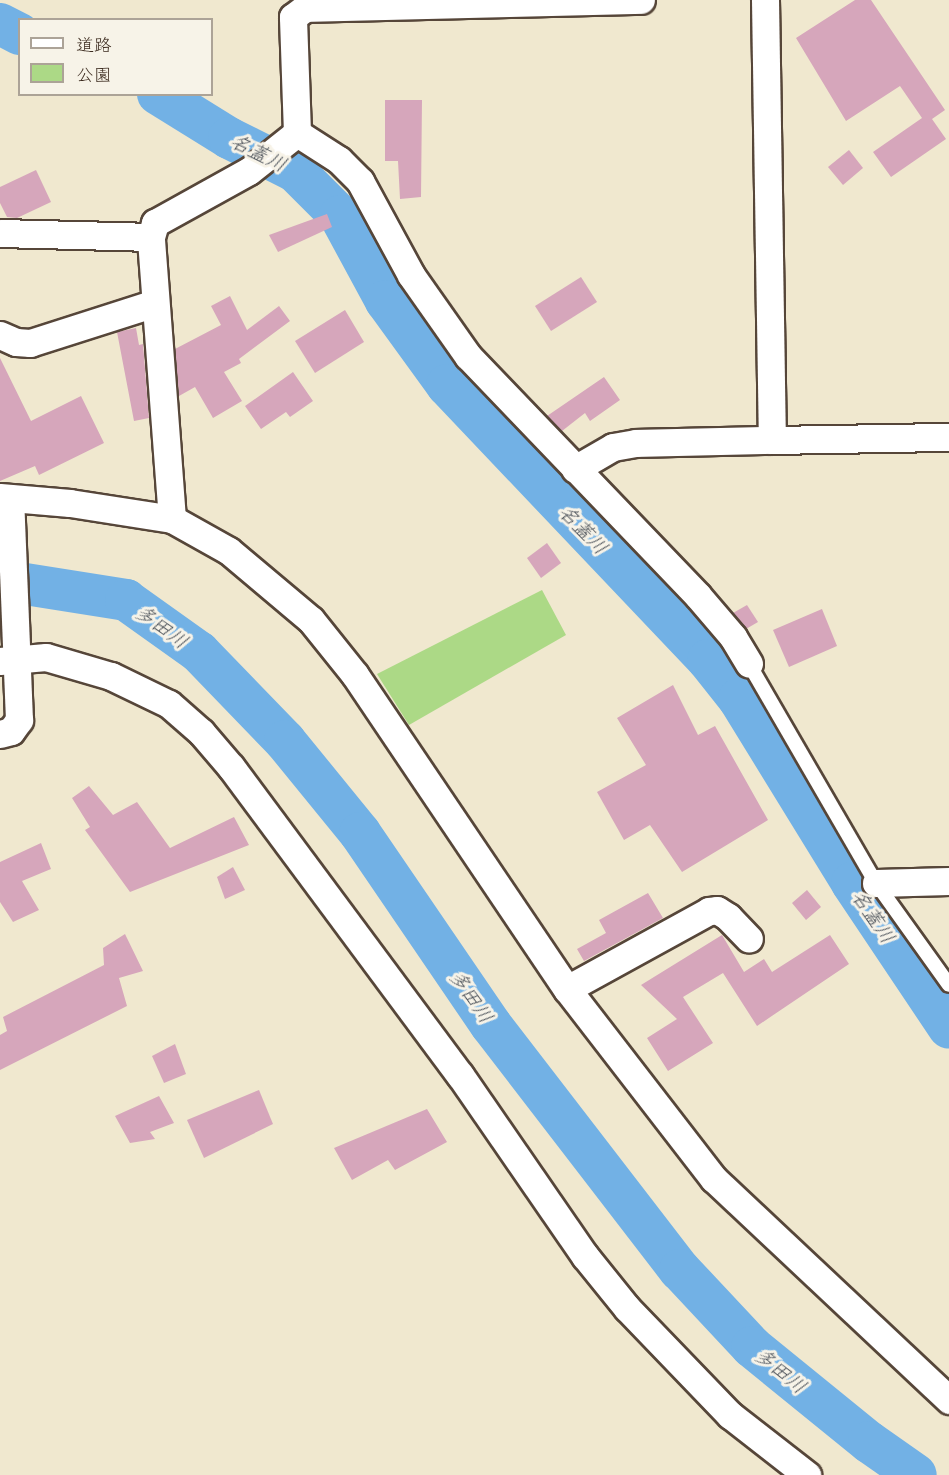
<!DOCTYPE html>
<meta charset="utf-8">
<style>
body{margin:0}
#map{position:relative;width:949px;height:1475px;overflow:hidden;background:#f0e8cf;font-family:"Patrick Hand","Klee One",sans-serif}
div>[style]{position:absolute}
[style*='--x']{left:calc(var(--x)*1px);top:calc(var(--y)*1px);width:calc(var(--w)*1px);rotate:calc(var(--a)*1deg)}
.green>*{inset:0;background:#acd986}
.river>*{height:42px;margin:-21px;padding:0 21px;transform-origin:21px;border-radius:21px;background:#72b1e5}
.building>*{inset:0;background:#d6a6bb}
.roads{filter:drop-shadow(2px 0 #564639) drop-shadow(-2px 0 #564639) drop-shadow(0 2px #564639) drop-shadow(0 -2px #564639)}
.service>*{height:14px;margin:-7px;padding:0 7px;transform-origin:7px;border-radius:7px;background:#fff}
.minor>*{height:27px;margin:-13.5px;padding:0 13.5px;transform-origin:13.5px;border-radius:13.5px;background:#fff}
span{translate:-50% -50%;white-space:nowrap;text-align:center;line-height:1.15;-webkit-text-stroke:6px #f7f3e8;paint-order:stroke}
.water-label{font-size:20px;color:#4c525a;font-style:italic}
.legend{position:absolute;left:18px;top:18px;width:195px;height:78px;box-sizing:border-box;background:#f7f3e8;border:2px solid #aca397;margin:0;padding:8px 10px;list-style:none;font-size:18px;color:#3b2a1e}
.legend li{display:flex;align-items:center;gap:12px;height:30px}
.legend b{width:30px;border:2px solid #aca397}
</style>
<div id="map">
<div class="green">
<i style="clip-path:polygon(542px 590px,566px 635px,409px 725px,377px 674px)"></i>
</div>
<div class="river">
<i style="--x:0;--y:24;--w:22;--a:27"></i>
<i style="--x:158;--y:94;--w:84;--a:31.8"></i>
<i style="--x:229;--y:138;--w:74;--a:26.6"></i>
<i style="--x:295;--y:171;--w:64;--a:45"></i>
<i style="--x:340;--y:216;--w:97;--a:61.6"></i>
<i style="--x:386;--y:301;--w:104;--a:54"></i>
<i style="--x:447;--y:385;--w:379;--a:46.5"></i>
<i style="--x:708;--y:660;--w:50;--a:51.5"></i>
<i style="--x:739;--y:699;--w:216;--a:58.4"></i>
<i style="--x:852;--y:883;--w:174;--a:56.2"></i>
<i style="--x:0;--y:580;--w:128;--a:9"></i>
<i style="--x:126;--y:600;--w:90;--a:35.5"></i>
<i style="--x:199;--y:652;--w:124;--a:46"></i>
<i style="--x:285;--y:741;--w:119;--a:50.8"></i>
<i style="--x:360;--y:833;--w:232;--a:55.7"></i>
<i style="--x:491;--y:1025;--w:309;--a:52.4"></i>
<i style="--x:680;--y:1270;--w:105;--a:46.9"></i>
<i style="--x:752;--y:1347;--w:151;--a:39.1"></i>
<i style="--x:869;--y:1442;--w:57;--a:35.1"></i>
</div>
<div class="building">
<i style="clip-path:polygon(855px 0,871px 0,945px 110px,932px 119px,946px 139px,891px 177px,873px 152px,922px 118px,900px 86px,846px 121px,796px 38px)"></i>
<i style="clip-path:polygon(385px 100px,422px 100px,421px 197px,400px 199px,398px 161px,385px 161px)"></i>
<i style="clip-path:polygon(849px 150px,863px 168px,843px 185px,828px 167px)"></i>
<i style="clip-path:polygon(36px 170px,51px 202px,17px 218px,7px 217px,0 203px,0 187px)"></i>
<i style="clip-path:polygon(327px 214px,332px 227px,278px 252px,269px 235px)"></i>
<i style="clip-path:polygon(581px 277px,597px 302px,551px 331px,535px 306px)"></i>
<i style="clip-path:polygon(230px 296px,247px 330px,279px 306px,290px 321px,239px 359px,241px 363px,224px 372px,242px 401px,213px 418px,195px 387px,179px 396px,175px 349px,221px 325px,211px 306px)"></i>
<i style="clip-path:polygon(345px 310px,364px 342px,315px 373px,295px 341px)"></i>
<i style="clip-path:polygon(136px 328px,139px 345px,143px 344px,149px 418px,134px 421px,117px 332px)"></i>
<i style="clip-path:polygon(0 358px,31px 421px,81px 396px,104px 443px,39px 475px,35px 466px,0 481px)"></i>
<i style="clip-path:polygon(293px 372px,313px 401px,290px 417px,286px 412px,261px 429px,245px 406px)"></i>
<i style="clip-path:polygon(604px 377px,620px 400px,590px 421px,585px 413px,562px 431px,547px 416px)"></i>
<i style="clip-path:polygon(547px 543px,561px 563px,541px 578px,527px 558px)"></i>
<i style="clip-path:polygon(747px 605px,758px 622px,746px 629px,733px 613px)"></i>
<i style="clip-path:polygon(822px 609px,837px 646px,789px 667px,773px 630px)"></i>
<i style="clip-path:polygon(673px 685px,698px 735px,715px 726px,768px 820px,682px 872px,650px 825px,624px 840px,597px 792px,646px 765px,617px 718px)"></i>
<i style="clip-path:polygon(89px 786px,113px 815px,137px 802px,170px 848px,234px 817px,249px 845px,130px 892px,85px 830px,90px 827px,72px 798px)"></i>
<i style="clip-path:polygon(41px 843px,51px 869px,22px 881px,39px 910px,13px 922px,0 902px,0 862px)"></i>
<i style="clip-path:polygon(233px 867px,245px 890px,225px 899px,217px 877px)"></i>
<i style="clip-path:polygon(807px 890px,821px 907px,806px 920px,792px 903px)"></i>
<i style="clip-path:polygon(648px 893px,663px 918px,584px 961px,577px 949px,606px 933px,599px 920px)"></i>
<i style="clip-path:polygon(125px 934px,143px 971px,119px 978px,127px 1006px,0 1070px,0 1035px,7px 1031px,3px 1017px,104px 965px,103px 948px)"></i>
<i style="clip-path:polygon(722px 935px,744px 972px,764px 959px,772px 972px,830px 935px,849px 964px,757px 1026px,723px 973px,683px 997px,713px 1043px,668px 1071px,647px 1038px,677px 1019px,641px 985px)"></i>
<i style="clip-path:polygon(175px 1044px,186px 1074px,164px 1083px,152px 1056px)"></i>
<i style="clip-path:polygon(259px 1090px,273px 1124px,204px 1158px,187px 1120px)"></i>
<i style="clip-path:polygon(159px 1096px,174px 1123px,150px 1132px,155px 1139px,130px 1143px,115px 1116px)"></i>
<i style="clip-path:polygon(427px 1109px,447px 1142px,395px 1170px,388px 1160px,352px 1180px,334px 1148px)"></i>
</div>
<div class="roads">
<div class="service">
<i style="--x:749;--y:664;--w:253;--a:59.9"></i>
<i style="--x:876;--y:883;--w:125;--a:54.4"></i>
</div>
<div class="minor">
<i style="--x:765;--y:0;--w:440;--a:89.1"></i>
<i style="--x:772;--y:440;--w:177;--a:-1"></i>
<i style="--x:297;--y:133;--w:50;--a:32.7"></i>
<i style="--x:339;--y:160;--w:30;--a:45"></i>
<i style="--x:360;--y:181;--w:107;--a:61.5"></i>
<i style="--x:411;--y:275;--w:99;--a:54.9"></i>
<i style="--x:468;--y:356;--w:332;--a:46.2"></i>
<i style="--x:698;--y:596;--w:54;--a:49.5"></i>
<i style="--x:733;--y:637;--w:31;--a:59"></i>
<i style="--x:0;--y:233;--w:151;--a:1.5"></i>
<i style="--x:0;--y:335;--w:17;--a:24"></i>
<i style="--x:16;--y:342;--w:14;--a:4"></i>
<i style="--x:30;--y:343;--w:131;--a:-17.7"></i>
<i style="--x:575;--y:469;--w:44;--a:-30.1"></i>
<i style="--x:613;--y:447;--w:23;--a:-10"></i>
<i style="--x:636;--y:443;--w:136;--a:-1.3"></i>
<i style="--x:0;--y:497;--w:70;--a:4.9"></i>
<i style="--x:70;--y:503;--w:103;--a:8.9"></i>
<i style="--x:172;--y:519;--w:65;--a:29.3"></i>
<i style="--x:229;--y:551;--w:107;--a:40.1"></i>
<i style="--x:311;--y:620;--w:70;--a:51.3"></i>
<i style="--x:355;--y:675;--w:379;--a:56"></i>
<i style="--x:567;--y:989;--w:240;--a:52.3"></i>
<i style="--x:714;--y:1179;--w:323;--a:43.2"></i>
<i style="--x:172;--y:519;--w:283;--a:-94.3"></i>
<i style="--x:151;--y:237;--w:15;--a:-74"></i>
<i style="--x:155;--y:223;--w:107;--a:-29"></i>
<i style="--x:249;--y:171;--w:61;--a:-38.4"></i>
<i style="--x:297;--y:133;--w:116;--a:-92"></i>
<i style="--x:293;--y:17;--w:15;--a:-37"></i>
<i style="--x:305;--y:8;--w:336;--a:-1.4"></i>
<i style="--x:0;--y:661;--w:46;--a:-5"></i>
<i style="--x:46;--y:657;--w:68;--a:16.3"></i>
<i style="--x:111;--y:676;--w:64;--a:25.8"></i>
<i style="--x:169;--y:704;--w:43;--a:41.2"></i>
<i style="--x:201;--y:732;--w:46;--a:49.4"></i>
<i style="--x:231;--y:767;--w:384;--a:53.4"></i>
<i style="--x:460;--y:1075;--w:220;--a:55.4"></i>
<i style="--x:585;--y:1256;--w:67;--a:51.1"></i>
<i style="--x:627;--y:1308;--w:149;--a:46.1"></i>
<i style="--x:730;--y:1415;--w:98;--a:37.9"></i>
<i style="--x:0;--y:734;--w:11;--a:-15"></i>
<i style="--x:11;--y:731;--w:14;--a:-54"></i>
<i style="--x:19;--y:720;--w:222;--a:-92.3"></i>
<i style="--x:876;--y:883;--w:73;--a:-1.6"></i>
<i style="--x:567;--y:989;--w:162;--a:-28.8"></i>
<i style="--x:709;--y:911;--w:8;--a:-7"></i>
<i style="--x:717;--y:910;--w:13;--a:32"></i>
<i style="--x:728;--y:917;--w:30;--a:46"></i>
</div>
</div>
<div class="water-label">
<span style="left:259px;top:152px;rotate:27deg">名蓋川</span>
<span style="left:584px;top:529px;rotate:46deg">名蓋川</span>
<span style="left:162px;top:626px;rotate:36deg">多田川</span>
<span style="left:874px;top:916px;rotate:56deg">名蓋川</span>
<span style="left:472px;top:996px;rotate:55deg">多田川</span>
<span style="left:781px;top:1370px;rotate:39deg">多田川</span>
</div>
<ul class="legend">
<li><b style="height:8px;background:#fff"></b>道路</li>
<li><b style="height:16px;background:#acd986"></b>公園</li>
</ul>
</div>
